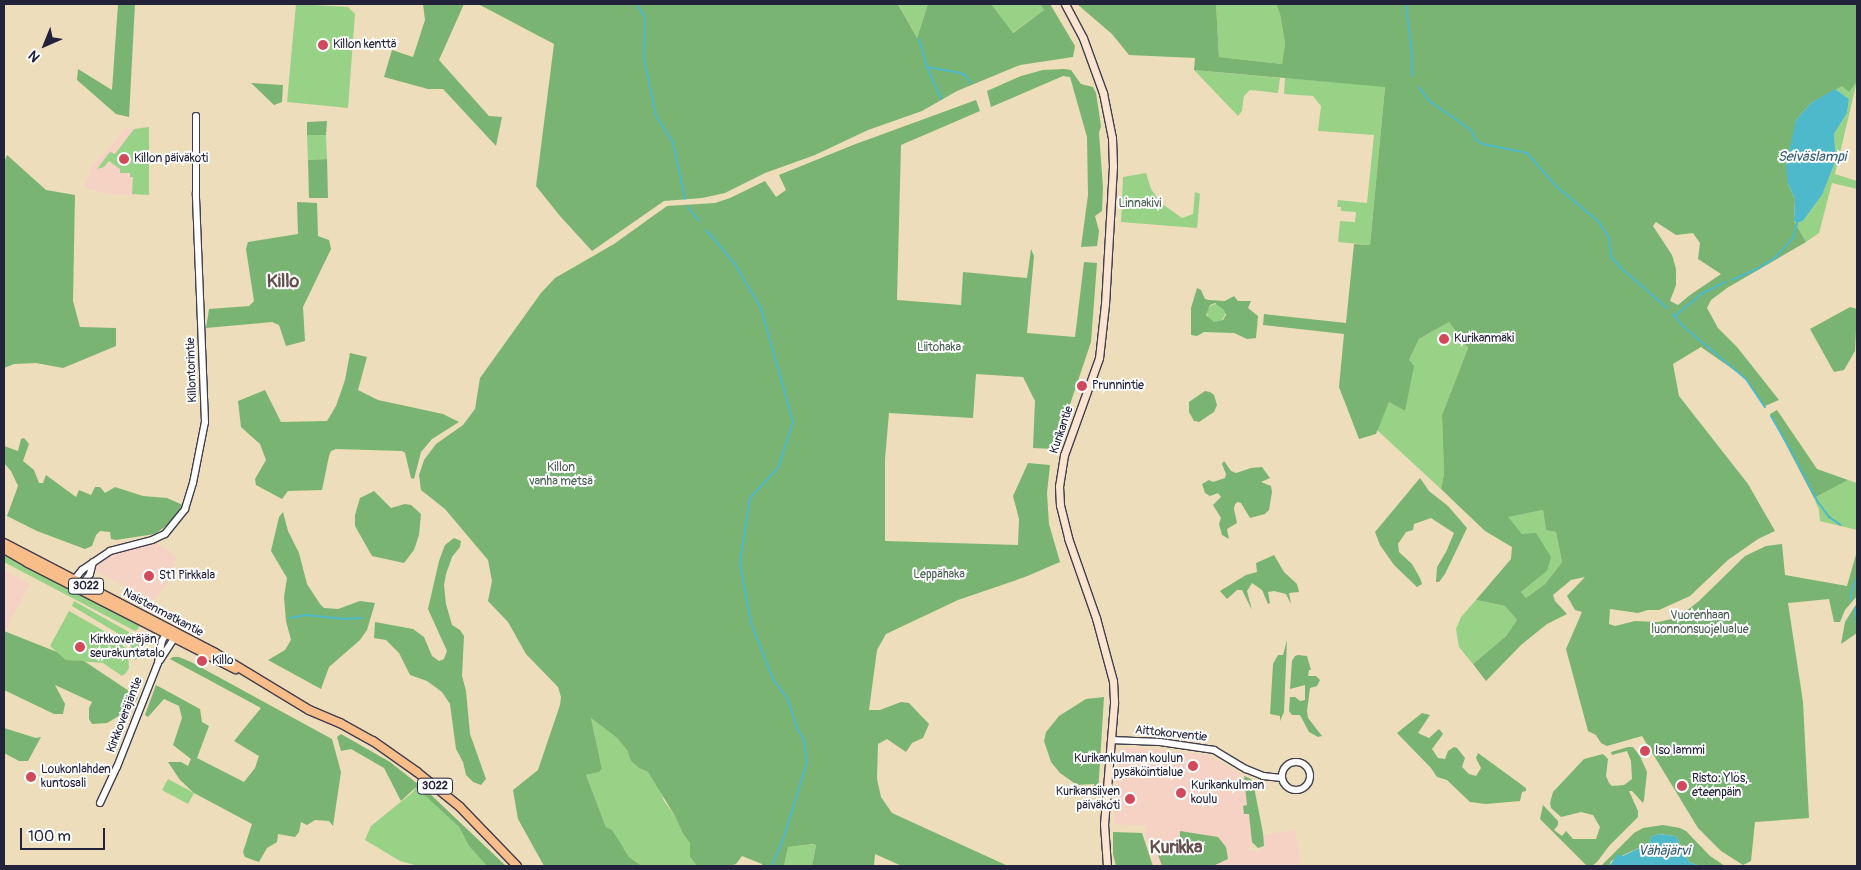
<!DOCTYPE html>
<meta charset="utf-8">
<style>
body{margin:0}
#map{position:relative;width:1861px;height:870px;overflow:hidden;background:#edddbb;font-family:Pangolin,sans-serif}
div>[style]{position:absolute}
[style*='--x']{left:calc(var(--x)*1px);top:calc(var(--y)*1px);width:calc(var(--w)*1px);rotate:calc(var(--a)*1deg)}
.built>*{inset:0;background:#f6d2c5}
.green>*{inset:0;background:#97d286}
.round{border-radius:50%}
.forest>*{inset:0;background:#79b473}
.water>*{inset:0;background:#4eb9ca}
.stream>*{height:2px;margin:-1px;padding:0 1px;transform-origin:1px;border-radius:1px;background:#4eb9ca}
.roads{filter:drop-shadow(1px 0 #403e4e) drop-shadow(-1px 0 #403e4e) drop-shadow(0 1px #403e4e) drop-shadow(0 -1px #403e4e)}
.tertiary>*{height:6px;margin:-3px;padding:0 3px;transform-origin:3px;border-radius:3px;background:#fff}
.tertiary>.ring{margin:-3px;padding:0;box-sizing:content-box;background:none;border:6px solid #fff;border-radius:50%}
.secondary>*{height:7px;margin:-3.5px;padding:0 3.5px;transform-origin:3.5px;border-radius:3.5px;background:#fce5d0}
.primary>*{height:8px;margin:-4px;padding:0 4px;transform-origin:4px;border-radius:4px;background:#f8bd89}
.dots>*{width:14px;height:14px;translate:-50% -50%;box-sizing:border-box;border:2px solid #fff;border-radius:50%}
span{translate:-50% -50%;white-space:nowrap;text-align:center;line-height:1.15;-webkit-text-stroke:4px #fff;paint-order:stroke}
.shield-label span{padding:1px 4px;background:#fff;border:1px solid;border-radius:4px;-webkit-text-stroke-width:0}
.shield-label{font-size:11px;color:#22223b;font-weight:700}
.poi-label{font-size:12px;color:#22223b}
.left{translate:0 -50%;text-align:left}
.right{translate:-100% -50%;text-align:right}
.park-label{font-size:12px;color:#4b6055}
.street-label{font-size:12px;color:#22223b}
.water-label{font-size:14px;color:#345e74;font-style:italic}
.district-label{font-size:18px;color:#634f4b;font-weight:700}
.frame{position:absolute;inset:0;border:5px solid #22223b;pointer-events:none}
.north{position:absolute;left:20px;top:20px;width:50px;height:50px;-webkit-text-stroke:4px #fff;paint-order:stroke;rotate:224deg;font-size:14px;font-weight:700;line-height:20px;text-align:center;color:#22223b}
.north::after{content:'';display:block;margin:auto;width:18px;height:22px;background:#22223b;clip-path:polygon(50% 0,100% 100%,50% 72%,0 100%)}
.scale{position:absolute;left:20px;top:828px;width:85px;height:22px;box-sizing:border-box;border:2px solid #22223b;border-top:0;padding-left:6px;font-size:15px;line-height:18px;white-space:nowrap;color:#22223b;-webkit-text-stroke:4px #fff;paint-order:stroke}
</style>
<div id="map">
<div class="built">
<i style="clip-path:polygon(149px 127px,149px 195px,115px 195px,89px 189px,85px 186px,91px 167px,108px 150px,125px 129px)"></i>
<i style="clip-path:polygon(156px 542px,177px 556px,165px 586px,154px 601px,95px 571px,95px 568px,102px 560px,118px 552px)"></i>
<i style="clip-path:polygon(4px 570px,30px 584px,5px 631px,4px 631px)"></i>
<i style="clip-path:polygon(1125px 747px,1208px 755px,1244px 776px,1253px 842px,1248px 850px,1259px 852px,1264px 845px,1262px 835px,1295px 830px,1301px 866px,1155px 866px,1145px 834px,1147px 826px,1114px 824px,1119px 751px)"></i>
</div>
<div class="green">
<i style="clip-path:polygon(296px 4px,348px 7px,355px 14px,348px 108px,287px 102px)"></i>
<i style="clip-path:polygon(898px 4px,928px 4px,917px 38px,899px 5px)"></i>
<i style="clip-path:polygon(991px 4px,1040px 4px,1044px 10px,1012px 33px)"></i>
<i style="clip-path:polygon(1216px 4px,1276px 4px,1280px 14px,1285px 43px,1282px 64px,1219px 57px)"></i>
<i style="clip-path:polygon(1194px 70px,1280px 78px,1278px 93px,1250px 90px,1244px 96px,1242px 111px,1238px 116px)"></i>
<i style="clip-path:polygon(1285px 78px,1385px 86px,1370px 245px,1338px 242px,1340px 221px,1355px 222px,1356px 212px,1341px 211px,1341px 207px,1337px 207px,1338px 200px,1367px 203px,1374px 135px,1318px 131px,1321px 106px,1313px 96px,1284px 94px)"></i>
<i style="clip-path:polygon(1857px 81px,1835px 174px,1857px 181px,1857px 189px,1832px 183px,1819px 233px,1806px 242px,1794px 221px,1797px 223px,1803px 221px,1822px 195px,1836px 160px,1834px 134px,1847px 113px,1849px 99px,1835px 89px,1842px 86px,1849px 91px)"></i>
<i style="clip-path:polygon(149px 127px,149px 195px,132px 194px,133px 177px,130px 177px,130px 173px,120px 173px,120px 169px,109px 161px,104px 167px,97px 169px,110px 152px,115px 154px,134px 129px)"></i>
<i style="clip-path:polygon(307px 135px,326px 135px,327px 159px,308px 160px)"></i>
<i style="clip-path:polygon(1146px 173px,1151px 189px,1161px 203px,1182px 218px,1193px 214px,1195px 192px,1200px 194px,1197px 228px,1121px 222px,1123px 177px)"></i>
<i class="round" style="left:1207px;top:304px;width:18px;height:18px"></i>
<i style="clip-path:polygon(1449px 322px,1468px 348px,1442px 415px,1444px 474px,1441px 489px,1377px 430px,1389px 402px,1405px 411px,1409px 360px,1419px 339px)"></i>
<i style="clip-path:polygon(1848px 480px,1857px 483px,1857px 530px,1820px 521px,1819px 510px,1814px 498px)"></i>
<i style="clip-path:polygon(1543px 510px,1546px 530px,1556px 532px,1562px 562px,1545px 584px,1526px 598px,1521px 592px,1547px 571px,1522px 534px,1507px 517px)"></i>
<i style="clip-path:polygon(4px 552px,28px 568px,140px 625px,138px 629px,135px 631px,4px 562px)"></i>
<i style="clip-path:polygon(1476px 600px,1505px 606px,1517px 620px,1506px 636px,1473px 664px,1459px 647px,1456px 629px,1461px 617px)"></i>
<i style="clip-path:polygon(74px 601px,136px 636px,143px 656px,135px 660px,129px 640px,72px 606px)"></i>
<i style="clip-path:polygon(69px 611px,120px 640px,125px 646px,128px 656px,129px 668px,126px 673px,122px 676px,103px 663px,66px 660px,50px 646px)"></i>
<i style="clip-path:polygon(591px 718px,617px 738px,627px 750px,631px 761px,639px 768px,648px 772px,659px 788px,664px 801px,675px 816px,683px 834px,690px 843px,690px 857px,697px 866px,642px 866px,629px 857px,612px 831px,606px 827px,586px 775px,599px 772px,602px 769px)"></i>
<i style="clip-path:polygon(168px 779px,194px 793px,188px 804px,162px 790px)"></i>
<i style="clip-path:polygon(416px 786px,459px 827px,469px 846px,487px 866px,418px 866px,400px 861px,365px 840px,371px 826px,413px 792px)"></i>
<i style="clip-path:polygon(816px 844px,812px 866px,784px 866px,788px 847px)"></i>
</div>
<div class="forest">
<i style="clip-path:polygon(118px 4px,135px 4px,129px 117px,116px 114px,77px 80px,78px 69px,112px 90px)"></i>
<i style="clip-path:polygon(423px 4px,464px 4px,439px 60px,489px 116px,502px 117px,496px 146px,443px 89px,428px 89px,384px 77px,392px 50px,413px 57px,425px 20px)"></i>
<i style="clip-path:polygon(478px 4px,898px 4px,917px 38px,928px 4px,991px 4px,1013px 33px,1044px 10px,1040px 4px,1050px 4px,1075px 46px,1073px 57px,1020px 65px,957px 91px,922px 111px,868px 130px,815px 155px,765px 173px,725px 193px,702px 198px,664px 201px,592px 251px,560px 216px,536px 186px,554px 44px)"></i>
<i style="clip-path:polygon(evenodd,1077px 4px,1216px 4px,1219px 57px,1282px 64px,1285px 43px,1280px 14px,1276px 4px,1857px 4px,1857px 81px,1849px 92px,1842px 86px,1811px 103px,1796px 120px,1788px 184px,1795px 199px,1794px 221px,1806px 242px,1727px 288px,1711px 300px,1707px 308px,1718px 328px,1737px 347px,1779px 400px,1765px 406px,1744px 377px,1701px 347px,1673px 364px,1679px 396px,1748px 484px,1775px 531px,1758px 539px,1728px 560px,1690px 596px,1659px 610px,1648px 610px,1638px 613px,1610px 609px,1609px 624px,1615px 626px,1635px 621px,1658px 622px,1677px 618px,1699px 601px,1745px 556px,1766px 546px,1782px 544px,1785px 575px,1847px 586px,1857px 551px,1857px 596px,1845px 610px,1840px 622px,1834px 622px,1829px 599px,1788px 603px,1803px 702px,1809px 818px,1755px 822px,1751px 861px,1743px 865px,1721px 851px,1698px 828px,1642px 736px,1607px 746px,1601px 743px,1596px 735px,1588px 731px,1566px 649px,1582px 612px,1575px 610px,1567px 596px,1585px 577px,1571px 580px,1553px 595px,1555px 601px,1567px 614px,1547px 624px,1521px 645px,1486px 681px,1473px 664px,1506px 636px,1517px 620px,1505px 606px,1476px 600px,1511px 559px,1512px 547px,1485px 531px,1441px 489px,1444px 474px,1442px 415px,1468px 348px,1449px 322px,1419px 339px,1409px 360px,1414px 366px,1405px 411px,1389px 402px,1376px 434px,1359px 439px,1339px 387px,1344px 334px,1263px 325px,1264px 314px,1346px 323px,1354px 244px,1370px 245px,1385px 87px,1194px 70px,1195px 58px,1129px 55px,1112px 34px,1077px 4px,1656px 222px,1676px 235px,1693px 233px,1700px 243px,1698px 259px,1721px 274px,1690px 295px,1678px 305px,1670px 301px,1676px 285px,1676px 269px,1672px 255px,1653px 226px,1656px 222px,1077px 4px,1543px 510px,1546px 530px,1556px 532px,1562px 562px,1545px 584px,1526px 598px,1521px 592px,1547px 571px,1551px 557px,1536px 533px,1522px 534px,1508px 517px,1543px 510px)"></i>
<i style="clip-path:polygon(1064px 69px,1071px 70px,1081px 84px,1093px 87px,1096px 93px,1101px 126px,1099px 133px,1103px 187px,1102px 211px,1095px 216px,1099px 231px,1097px 246px,1081px 247px,1088px 195px,1087px 137px,1070px 77px,1063px 76px,991px 107px,987px 91px,1021px 76px,1043px 70px)"></i>
<i style="clip-path:polygon(251px 83px,283px 85px,282px 102px,274px 105px)"></i>
<i style="clip-path:polygon(976px 100px,980px 111px,901px 145px,897px 300px,961px 305px,963px 272px,1027px 278px,1031px 249px,1034px 256px,1027px 333px,1075px 337px,1084px 262px,1097px 263px,1091px 342px,1055px 449px,1033px 448px,1035px 401px,1023px 377px,976px 374px,973px 418px,889px 413px,885px 459px,885px 541px,1018px 545px,1019px 519px,1013px 496px,1028px 463px,1050px 465px,1047px 493px,1049px 524px,1060px 562px,1025px 577px,958px 600px,886px 634px,877px 650px,869px 710px,880px 710px,901px 702px,909px 703px,929px 724px,923px 738px,912px 743px,906px 752px,887px 739px,878px 744px,877px 779px,881px 797px,892px 813px,1008px 866px,902px 866px,875px 854px,874px 866px,812px 866px,816px 845px,813px 844px,788px 847px,784px 866px,762px 866px,762px 864px,742px 856px,736px 864px,730px 866px,697px 866px,690px 857px,690px 843px,683px 834px,675px 816px,648px 772px,639px 768px,631px 761px,627px 750px,617px 738px,591px 718px,602px 769px,599px 772px,586px 775px,606px 827px,612px 830px,629px 857px,642px 866px,544px 866px,518px 819px,513px 790px,538px 770px,560px 705px,561px 697px,558px 687px,526px 654px,508px 622px,488px 601px,492px 581px,488px 560px,445px 509px,421px 490px,419px 475px,424px 460px,436px 444px,463px 425px,475px 409px,480px 378px,541px 293px,555px 278px,614px 244px,667px 206px,715px 203px,730px 198px,765px 181px,776px 197px,786px 190px,779px 175px,853px 145px)"></i>
<i style="clip-path:polygon(327px 121px,326px 135px,307px 135px,307px 122px)"></i>
<i style="clip-path:polygon(7px 155px,46px 190px,75px 195px,73px 301px,80px 327px,116px 328px,116px 346px,63px 368px,36px 363px,14px 364px,4px 368px,4px 163px)"></i>
<i style="clip-path:polygon(327px 159px,328px 198px,309px 198px,308px 160px)"></i>
<i style="clip-path:polygon(297px 202px,317px 203px,318px 236px,329px 240px,331px 249px,303px 307px,305px 341px,286px 346px,279px 325px,272px 322px,206px 328px,209px 309px,249px 306px,254px 301px,246px 249px,248px 242px,298px 234px)"></i>
<i style="clip-path:polygon(evenodd,1197px 288px,1201px 290px,1205px 299px,1209px 300px,1225px 301px,1234px 296px,1238px 301px,1251px 301px,1248px 308px,1258px 316px,1256px 338px,1247px 339px,1234px 333px,1204px 332px,1197px 336px,1191px 335px,1191px 308px,1197px 288px,1215px 303px,1224px 310px,1226px 315px,1223px 320px,1214px 322px,1206px 315px,1210px 305px,1215px 303px)"></i>
<i style="clip-path:polygon(1850px 307px,1857px 309px,1855px 351px,1844px 370px,1834px 372px,1810px 329px)"></i>
<i style="clip-path:polygon(350px 353px,367px 357px,358px 390px,378px 400px,443px 414px,459px 422px,432px 439px,421px 452px,414px 479px,411px 478px,405px 453px,402px 451px,336px 449px,331px 451px,329px 456px,322px 490px,288px 491px,282px 499px,256px 485px,255px 479px,266px 460px,260px 444px,241px 427px,238px 401px,265px 390px,281px 422px,327px 421px,336px 406px,345px 380px)"></i>
<i style="clip-path:polygon(1205px 391px,1210px 392px,1214px 395px,1217px 405px,1214px 412px,1199px 422px,1194px 421px,1189px 412px,1189px 402px)"></i>
<i style="clip-path:polygon(1777px 410px,1817px 469px,1848px 480px,1814px 498px,1770px 414px)"></i>
<i style="clip-path:polygon(24px 438px,29px 444px,23px 461px,34px 470px,39px 483px,43px 483px,46px 475px,76px 497px,79px 490px,91px 495px,95px 487px,100px 487px,105px 493px,115px 487px,143px 496px,167px 498px,183px 505px,170px 523px,155px 534px,116px 540px,111px 539px,110px 532px,100px 531px,96px 535px,92px 546px,85px 549px,37px 531px,7px 516px,18px 486px,11px 471px,4px 463px,4px 446px,18px 451px,21px 439px)"></i>
<i style="clip-path:polygon(1224px 461px,1231px 471px,1236px 473px,1251px 468px,1262px 467px,1270px 478px,1261px 482px,1271px 486px,1272px 492px,1269px 510px,1265px 514px,1250px 518px,1241px 503px,1238px 502px,1235px 504px,1234px 509px,1237px 523px,1227px 529px,1229px 539px,1222px 535px,1219px 524px,1221px 518px,1213px 505px,1221px 497px,1218px 493px,1210px 496px,1205px 493px,1202px 484px,1209px 480px,1213px 482px,1225px 478px,1226px 474px,1222px 464px)"></i>
<i style="clip-path:polygon(1420px 478px,1429px 491px,1448px 506px,1467px 528px,1445px 574px,1439px 582px,1436px 582px,1437px 567px,1446px 552px,1454px 533px,1431px 518px,1414px 524px,1413px 530px,1406px 532px,1398px 544px,1399px 552px,1412px 564px,1420px 578px,1422px 584px,1417px 587px,1394px 565px,1380px 545px,1375px 532px)"></i>
<i style="clip-path:polygon(374px 491px,391px 508px,405px 504px,411px 505px,421px 514px,419px 535px,414px 550px,404px 563px,372px 556px,355px 526px,355px 515px,360px 498px)"></i>
<i style="clip-path:polygon(283px 512px,288px 531px,299px 553px,307px 584px,320px 604px,324px 608px,338px 609px,360px 601px,375px 603px,367px 630px,360px 640px,329px 667px,321px 689px,268px 660px,285px 650px,291px 640px,286px 621px,284px 597px,287px 578px,271px 551px,279px 517px)"></i>
<i style="clip-path:polygon(454px 538px,461px 541px,460px 547px,452px 557px,446px 574px,444px 585px,446px 604px,452px 625px,460px 630px,464px 636px,462px 676px,466px 691px,470px 734px,486px 779px,481px 785px,473px 782px,466px 775px,463px 762px,456px 749px,450px 704px,442px 692px,427px 681px,410px 675px,399px 653px,386px 640px,374px 638px,375px 622px,413px 629px,424px 637px,432px 656px,439px 661px,444px 659px,447px 651px,428px 609px,439px 561px,445px 545px)"></i>
<i style="clip-path:polygon(1274px 555px,1284px 572px,1297px 584px,1299px 592px,1289px 593px,1291px 604px,1286px 594px,1274px 591px,1268px 592px,1270px 603px,1268px 604px,1262px 590px,1252px 583px,1247px 591px,1252px 610px,1242px 590px,1237px 590px,1227px 599px,1220px 591px,1246px 575px,1257px 572px,1256px 563px)"></i>
<i style="clip-path:polygon(1857px 603px,1857px 633px,1841px 644px,1845px 622px)"></i>
<i style="clip-path:polygon(4px 631px,57px 652px,66px 660px,84px 661px,138px 697px,132px 708px,107px 723px,92px 724px,89px 719px,89px 708px,92px 702px,55px 685px,65px 704px,63px 714px,54px 714px,4px 690px)"></i>
<i style="clip-path:polygon(1287px 640px,1284px 712px,1280px 721px,1280px 716px,1270px 714px,1273px 664px,1278px 655px,1283px 655px)"></i>
<i style="clip-path:polygon(1298px 655px,1307px 656px,1311px 670px,1309px 670px,1308px 676px,1316px 676px,1320px 680px,1317px 686px,1310px 688px,1307px 711px,1308px 718px,1322px 736px,1318px 737px,1309px 732px,1300px 715px,1292px 715px,1289px 711px,1290px 697px,1295px 697px,1300px 701px,1305px 700px,1305px 685px,1290px 689px,1292px 661px,1295px 656px)"></i>
<i style="clip-path:polygon(173px 657px,179px 657px,191px 662px,332px 739px,341px 772px,333px 826px,329px 821px,315px 820px,307px 825px,301px 822px,299px 832px,295px 837px,278px 834px,277px 842px,267px 848px,259px 862px,245px 857px,243px 852px,252px 824px,194px 793px,180px 780px,168px 762px,181px 762px,188px 766px,191px 759px,173px 745px,182px 718px,179px 706px,164px 699px,148px 717px,145px 715px,156px 685px,200px 709px,202px 722px,209px 726px,197px 758px,244px 782px,255px 768px,259px 756px,234px 741px,261px 708px,170px 659px)"></i>
<i style="clip-path:polygon(1104px 697px,1098px 794px,1096px 795px,1094px 784px,1077px 785px,1060px 773px,1051px 762px,1044px 741px,1046px 732px,1059px 716px,1086px 699px)"></i>
<i style="clip-path:polygon(1422px 713px,1430px 715px,1418px 733px,1429px 738px,1439px 729px,1443px 734px,1432px 749px,1438px 758px,1445px 759px,1448px 751px,1454px 747px,1457px 748px,1465px 758px,1462px 767px,1469px 774px,1476px 776px,1481px 768px,1476px 758px,1478px 753px,1526px 788px,1526px 791px,1522px 792px,1520px 801px,1486px 804px,1470px 802px,1447px 780px,1437px 777px,1431px 768px,1397px 733px)"></i>
<i style="clip-path:polygon(4px 728px,36px 738px,41px 737px,28px 761px,19px 761px,4px 753px)"></i>
<i style="clip-path:polygon(341px 734px,390px 762px,428px 792px,506px 866px,487px 866px,469px 846px,459px 827px,416px 787px,401px 801px,384px 768px,351px 749px,341px 751px,337px 737px)"></i>
<i style="clip-path:polygon(1628px 747px,1633px 747px,1640px 756px,1647px 772px,1644px 800px,1643px 803px,1632px 791px,1629px 791px,1638px 811px,1638px 817px,1609px 846px,1597px 862px,1592px 866px,1587px 866px,1540px 819px,1543px 805px,1558px 821px,1558px 825px,1554px 830px,1562px 836px,1566px 831px,1573px 839px,1596px 839px,1600px 827px,1593px 815px,1581px 812px,1561px 817px,1551px 808px,1550px 803px,1553px 792px,1584px 759px,1603px 754px,1608px 759px,1606px 776px,1609px 783px,1612px 786px,1624px 785px,1632px 779px,1631px 761px,1627px 751px,1612px 755px,1611px 752px)"></i>
<i style="clip-path:polygon(1244px 776px,1251px 779px,1253px 782px,1263px 833px,1264px 846px,1258px 848px,1252px 842px,1249px 814px,1244px 814px,1243px 806px,1247px 805px)"></i>
<i style="clip-path:polygon(1663px 825px,1680px 828px,1686px 831px,1710px 856px,1725px 866px,1700px 866px,1689px 862px,1676px 836px,1658px 834px,1651px 837px,1649px 843px,1611px 861px,1609px 866px,1601px 866px,1634px 833px,1643px 828px)"></i>
<i style="clip-path:polygon(1180px 831px,1218px 837px,1226px 847px,1228px 859px,1213px 866px,1162px 866px,1156px 849px,1180px 844px)"></i>
<i style="clip-path:polygon(1113px 832px,1142px 833px,1153px 866px,1116px 866px,1113px 854px)"></i>
</div>
<div class="water">
<i style="clip-path:polygon(1835px 89px,1849px 99px,1847px 113px,1834px 134px,1836px 160px,1822px 195px,1803px 221px,1797px 223px,1794px 221px,1795px 199px,1788px 184px,1786px 166px,1796px 120px,1811px 103px)"></i>
<i style="clip-path:polygon(1658px 834px,1676px 836px,1689px 862px,1700px 866px,1609px 866px,1618px 854px,1623px 856px,1649px 843px,1651px 837px)"></i>
</div>
<div class="stream">
<i style="--x:637;--y:4;--w:16;--a:60"></i>
<i style="--x:645;--y:18;--w:40;--a:91.4"></i>
<i style="--x:644;--y:58;--w:59;--a:78.3"></i>
<i style="--x:656;--y:116;--w:31;--a:57"></i>
<i style="--x:673;--y:142;--w:58;--a:78.1"></i>
<i style="--x:1406;--y:4;--w:50;--a:83.2"></i>
<i style="--x:1412;--y:54;--w:22;--a:90"></i>
<i style="--x:919;--y:39;--w:29;--a:74"></i>
<i style="--x:927;--y:67;--w:35;--a:66"></i>
<i style="--x:927;--y:67;--w:34;--a:10"></i>
<i style="--x:960;--y:73;--w:5;--a:22"></i>
<i style="--x:965;--y:75;--w:10;--a:53"></i>
<i style="--x:1419;--y:87;--w:16;--a:55"></i>
<i style="--x:1428;--y:100;--w:52;--a:34.9"></i>
<i style="--x:1471;--y:130;--w:11;--a:63"></i>
<i style="--x:1476;--y:140;--w:8;--a:30"></i>
<i style="--x:1483;--y:144;--w:45;--a:11.6"></i>
<i style="--x:1527;--y:153;--w:44;--a:48.7"></i>
<i style="--x:1556;--y:186;--w:56;--a:39.9"></i>
<i style="--x:1599;--y:222;--w:19;--a:58"></i>
<i style="--x:1609;--y:238;--w:19;--a:84"></i>
<i style="--x:1611;--y:257;--w:16;--a:47"></i>
<i style="--x:1622;--y:269;--w:60;--a:40.9"></i>
<i style="--x:688;--y:207;--w:18;--a:52"></i>
<i style="--x:706;--y:230;--w:45;--a:49.5"></i>
<i style="--x:735;--y:264;--w:51;--a:59.4"></i>
<i style="--x:761;--y:308;--w:118;--a:74.3"></i>
<i style="--x:793;--y:422;--w:48;--a:108.1"></i>
<i style="--x:778;--y:468;--w:41;--a:133"></i>
<i style="--x:750;--y:498;--w:66;--a:98.7"></i>
<i style="--x:740;--y:563;--w:61;--a:79.6"></i>
<i style="--x:751;--y:623;--w:60;--a:68.6"></i>
<i style="--x:773;--y:679;--w:26;--a:54"></i>
<i style="--x:788;--y:700;--w:29;--a:72"></i>
<i style="--x:797;--y:728;--w:14;--a:60"></i>
<i style="--x:804;--y:740;--w:22;--a:82"></i>
<i style="--x:807;--y:762;--w:82;--a:107.1"></i>
<i style="--x:783;--y:840;--w:28;--a:113"></i>
<i style="--x:1732;--y:280;--w:27;--a:-24"></i>
<i style="--x:1757;--y:269;--w:22;--a:-32"></i>
<i style="--x:1776;--y:257;--w:25;--a:-48"></i>
<i style="--x:1793;--y:238;--w:16;--a:-75"></i>
<i style="--x:1673;--y:314;--w:17;--a:50"></i>
<i style="--x:1684;--y:327;--w:81;--a:40"></i>
<i style="--x:1746;--y:379;--w:34;--a:56"></i>
<i style="--x:1675;--y:316;--w:34;--a:-40"></i>
<i style="--x:1701;--y:294;--w:28;--a:-26"></i>
<i style="--x:1771;--y:416;--w:39;--a:60"></i>
<i style="--x:1791;--y:450;--w:59;--a:62.6"></i>
<i style="--x:1818;--y:502;--w:19;--a:54"></i>
<i style="--x:1829;--y:517;--w:14;--a:34"></i>
<i style="--x:1851;--y:600;--w:8;--a:-90"></i>
<i style="--x:1851;--y:592;--w:15;--a:-67"></i>
<i style="--x:1855;--y:608;--w:18;--a:84"></i>
<i style="--x:290;--y:618;--w:16;--a:-11"></i>
<i style="--x:306;--y:615;--w:37;--a:6"></i>
<i style="--x:343;--y:619;--w:19;--a:-3"></i>
</div>
<div class="roads">
<div class="tertiary">
<i style="--x:74;--y:583;--w:3;--a:-90"></i>
<i style="--x:74;--y:580;--w:13;--a:-51"></i>
<i style="--x:82;--y:570;--w:34;--a:-34"></i>
<i style="--x:110;--y:551;--w:43;--a:-14.7"></i>
<i style="--x:152;--y:540;--w:14;--a:-25"></i>
<i style="--x:165;--y:534;--w:32;--a:-51"></i>
<i style="--x:185;--y:509;--w:27;--a:-73"></i>
<i style="--x:193;--y:483;--w:62;--a:-78.9"></i>
<i style="--x:205;--y:422;--w:229;--a:-92.3"></i>
<i style="--x:196;--y:193;--w:77;--a:-90"></i>
<i style="--x:80;--y:587;--w:16;--a:-52"></i>
<i style="--x:90;--y:574;--w:12;--a:-76"></i>
<i style="--x:160;--y:660;--w:30;--a:-57"></i>
<i style="--x:1111;--y:740;--w:49;--a:2.3"></i>
<i style="--x:1160;--y:742;--w:55;--a:8.4"></i>
<i style="--x:1214;--y:750;--w:37;--a:31"></i>
<i style="--x:1246;--y:769;--w:18;--a:22"></i>
<i style="--x:1263;--y:776;--w:19;--a:6"></i>
<i class="ring" style="left:1282px;top:762px;width:22px;height:22px"></i>
<i style="--x:100;--y:803;--w:40;--a:-65"></i>
<i style="--x:117;--y:767;--w:112;--a:-68.5"></i>
<i style="--x:158;--y:663;--w:22;--a:-80"></i>
<i style="--x:162;--y:641;--w:13;--a:-61"></i>
</div>
<div class="secondary">
<i style="--x:1065;--y:4;--w:38;--a:62"></i>
<i style="--x:1083;--y:38;--w:59;--a:70"></i>
<i style="--x:1103;--y:93;--w:46;--a:78.7"></i>
<i style="--x:1112;--y:138;--w:28;--a:88"></i>
<i style="--x:1113;--y:166;--w:138;--a:93.3"></i>
<i style="--x:1105;--y:304;--w:54;--a:96.3"></i>
<i style="--x:1099;--y:358;--w:103;--a:109.8"></i>
<i style="--x:1064;--y:455;--w:31;--a:99"></i>
<i style="--x:1059;--y:486;--w:19;--a:87"></i>
<i style="--x:1060;--y:505;--w:34;--a:76"></i>
<i style="--x:1068;--y:538;--w:85;--a:70.7"></i>
<i style="--x:1096;--y:618;--w:65;--a:74.9"></i>
<i style="--x:1113;--y:681;--w:22;--a:87"></i>
<i style="--x:1114;--y:703;--w:121;--a:94.7"></i>
<i style="--x:1104;--y:824;--w:42;--a:85.9"></i>
</div>
<div class="primary">
<i style="--x:4;--y:543;--w:238;--a:27.5"></i>
<i style="--x:215;--y:653;--w:110;--a:31.2"></i>
<i style="--x:309;--y:710;--w:34;--a:23"></i>
<i style="--x:340;--y:723;--w:38;--a:29"></i>
<i style="--x:373;--y:741;--w:54;--a:35.2"></i>
<i style="--x:417;--y:772;--w:55;--a:39.1"></i>
<i style="--x:460;--y:807;--w:82;--a:46"></i>
<i style="--x:4;--y:549;--w:28;--a:30"></i>
<i style="--x:28;--y:563;--w:233;--a:27.1"></i>
</div>
</div>
<div class="dots">
<i style="left:323px;top:45px;background:#d1495b"></i>
<i style="left:124px;top:159px;background:#d1495b"></i>
<i style="left:1444px;top:339px;background:#d1495b"></i>
<i style="left:1082px;top:386px;background:#d1495b"></i>
<i style="left:149px;top:576px;background:#d1495b"></i>
<i style="left:80px;top:647px;background:#d1495b"></i>
<i style="left:202px;top:661px;background:#d1495b"></i>
<i style="left:1645px;top:751px;background:#d1495b"></i>
<i style="left:1193px;top:766px;background:#d1495b"></i>
<i style="left:31px;top:777px;background:#d1495b"></i>
<i style="left:1682px;top:786px;background:#d1495b"></i>
<i style="left:1181px;top:793px;background:#d1495b"></i>
<i style="left:1130px;top:799px;background:#d1495b"></i>
</div>
<div class="shield-label">
<span style="left:86px;top:586px">3022</span>
<span style="left:435px;top:786px">3022</span>
</div>
<div class="poi-label">
<span class="left" style="left:333px;top:45px">Killon kenttä</span>
<span class="left" style="left:134px;top:159px">Killon päiväkoti</span>
<span class="left" style="left:1454px;top:339px">Kurikanmäki</span>
<span class="left" style="left:1092px;top:386px">Prunnintie</span>
<span class="left" style="left:159px;top:576px">St1 Pirkkala</span>
<span class="left" style="left:90px;top:647px">Kirkkoveräjän<br>seurakuntatalo</span>
<span class="left" style="left:212px;top:661px">Killo</span>
<span class="left" style="left:1655px;top:751px">Iso lammi</span>
<span class="right" style="left:1183px;top:766px">Kurikankulman koulun<br>pysäköintialue</span>
<span class="left" style="left:41px;top:777px">Loukonlahden<br>kuntosali</span>
<span class="left" style="left:1692px;top:786px">Risto: Ylös,<br>eteenpäin</span>
<span class="left" style="left:1191px;top:793px">Kurikankulman<br>koulu</span>
<span class="right" style="left:1120px;top:799px">Kurikansiiven<br>päiväkoti</span>
</div>
<div class="park-label">
<span style="left:1140px;top:204px">Linnakivi</span>
<span style="left:939px;top:348px">Liitohaka</span>
<span style="left:561px;top:475px">Killon<br>vanha metsä</span>
<span style="left:939px;top:575px">Leppähaka</span>
<span style="left:1700px;top:623px">Vuorenhaan<br>luonnonsuojelualue</span>
</div>
<div class="street-label">
<span style="left:192px;top:370px;rotate:-92deg">Killontorintie</span>
<span style="left:1062px;top:430px;rotate:-71deg">Kurikantie</span>
<span style="left:163px;top:613px;rotate:28deg">Naistenmatkantie</span>
<span style="left:125px;top:715px;rotate:-69deg">Kirkkoveräjäntie</span>
<span style="left:1171px;top:734px;rotate:6deg">Aittokorventie</span>
</div>
<div class="water-label">
<span style="left:1812px;top:157px">Seiväslampi</span>
<span style="left:1664px;top:851px">Vähäjärvi</span>
</div>
<div class="district-label">
<span style="left:283px;top:282px">Killo</span>
<span style="left:1176px;top:848px">Kurikka</span>
</div>
<div class="frame"></div>
<div class="north">N</div>
<div class="scale">100 m</div>
</div>
